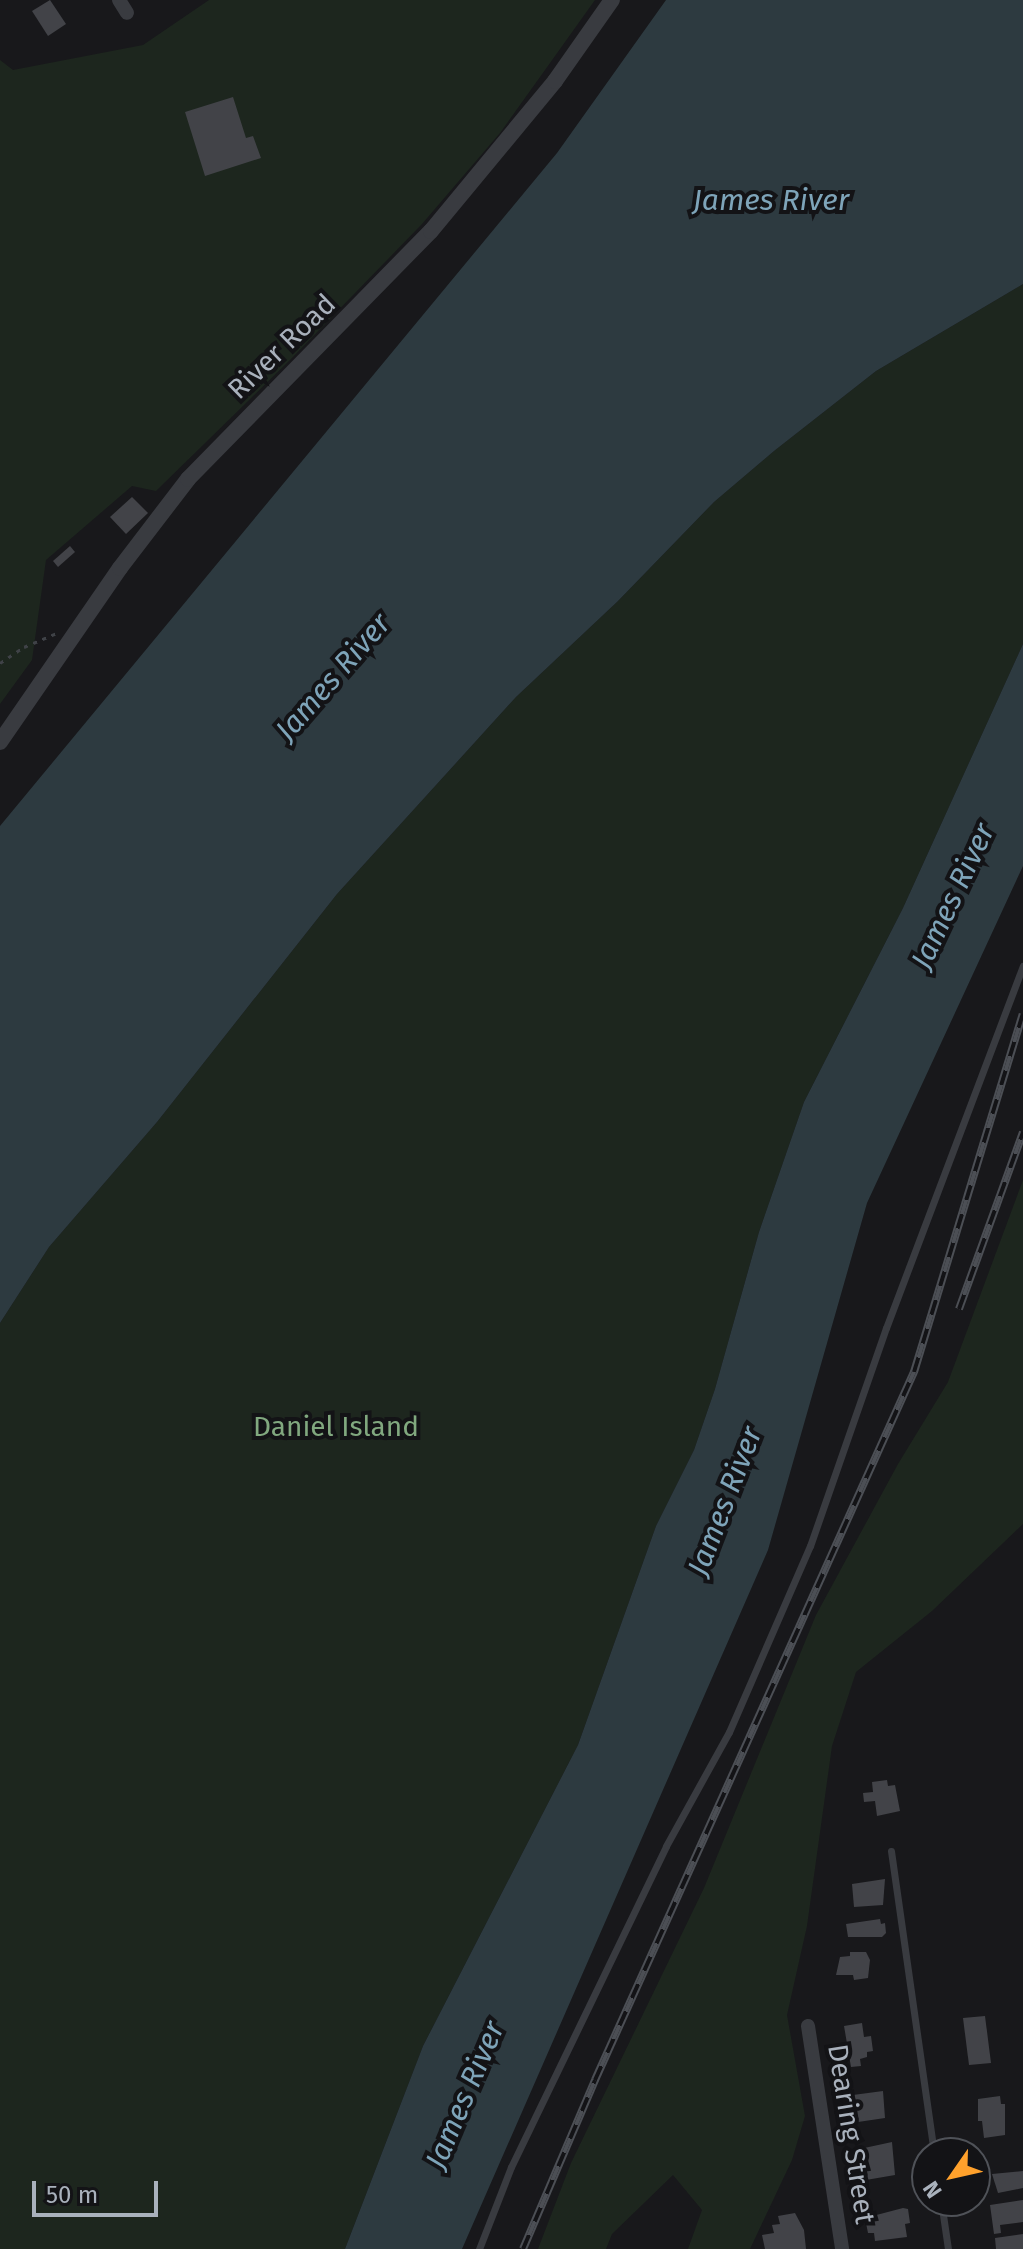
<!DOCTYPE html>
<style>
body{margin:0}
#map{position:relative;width:1023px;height:2249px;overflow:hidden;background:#18181b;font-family:"Fira Sans",sans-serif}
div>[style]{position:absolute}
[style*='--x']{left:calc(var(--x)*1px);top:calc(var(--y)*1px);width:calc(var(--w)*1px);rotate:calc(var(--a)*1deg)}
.green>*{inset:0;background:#1d261e}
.water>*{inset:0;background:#2d3a40}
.building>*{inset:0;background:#424348}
.path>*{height:3px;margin-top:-1.5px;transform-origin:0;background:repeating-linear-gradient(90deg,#3f4247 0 4px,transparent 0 10px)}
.service>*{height:7px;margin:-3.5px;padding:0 3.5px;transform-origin:3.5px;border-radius:3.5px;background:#393b40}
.minor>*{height:14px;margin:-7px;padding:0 7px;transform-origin:7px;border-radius:7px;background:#393b40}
.tertiary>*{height:16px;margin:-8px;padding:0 8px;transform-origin:8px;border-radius:8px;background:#393b40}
.rail>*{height:8px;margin-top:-4px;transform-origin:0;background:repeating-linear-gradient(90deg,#131316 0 15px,#4c4f55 0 30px);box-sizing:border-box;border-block:2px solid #4c4f55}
span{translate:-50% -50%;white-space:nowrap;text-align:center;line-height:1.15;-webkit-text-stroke:8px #131316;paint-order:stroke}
.street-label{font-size:28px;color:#a9b1bc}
.park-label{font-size:28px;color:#81a87f}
.water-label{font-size:30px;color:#7ea4b9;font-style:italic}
.north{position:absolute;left:911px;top:2137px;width:80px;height:80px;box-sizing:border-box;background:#131316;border:2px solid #4f5258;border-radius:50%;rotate:236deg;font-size:22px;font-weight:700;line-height:32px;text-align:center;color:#a9b1bc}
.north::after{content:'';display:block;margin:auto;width:28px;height:36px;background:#ffa12c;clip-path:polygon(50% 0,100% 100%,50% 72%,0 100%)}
.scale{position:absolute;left:32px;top:2181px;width:126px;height:36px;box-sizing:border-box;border:4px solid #a9b1bc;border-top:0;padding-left:10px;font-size:24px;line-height:28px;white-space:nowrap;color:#a9b1bc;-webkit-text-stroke:6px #131316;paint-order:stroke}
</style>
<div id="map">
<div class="green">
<i style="clip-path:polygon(209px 0,595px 0,500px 133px,422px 224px,291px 359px,156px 491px,132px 486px,46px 560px,32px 660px,0 704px,0 60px,13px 70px,143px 45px)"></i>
<i style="clip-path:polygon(1023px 284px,1023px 644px,903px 908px,804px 1102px,759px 1232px,715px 1389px,694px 1450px,656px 1526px,578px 1745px,423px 2046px,345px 2249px,0 2249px,0 1323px,49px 1247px,157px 1122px,337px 894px,516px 697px,618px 601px,714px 502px,774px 451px,876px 371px)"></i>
<i style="clip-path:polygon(1023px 1180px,1023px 1524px,932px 1611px,856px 1672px,832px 1746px,807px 1926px,787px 2015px,805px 2116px,792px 2160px,750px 2249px,688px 2249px,702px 2210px,673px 2175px,612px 2234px,606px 2249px,538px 2249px,571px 2163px,704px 1888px,816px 1615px,898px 1464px,948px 1382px)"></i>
</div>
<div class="water">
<i style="clip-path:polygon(666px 0,1023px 0,1023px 284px,876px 371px,774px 451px,714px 502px,618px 601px,516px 697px,337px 894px,157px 1122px,49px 1247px,0 1323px,0 826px,557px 153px)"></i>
<i style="clip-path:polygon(1023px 644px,1023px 866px,867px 1203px,768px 1550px,462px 2249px,345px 2249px,423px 2046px,578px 1745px,656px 1526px,694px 1450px,715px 1389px,759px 1232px,804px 1102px,903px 908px)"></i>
</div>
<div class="building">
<i style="clip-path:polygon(50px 0,66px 24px,48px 36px,32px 11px)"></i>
<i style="clip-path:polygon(233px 97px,246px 138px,253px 136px,261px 158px,205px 176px,185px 112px)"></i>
<i style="clip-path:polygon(132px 497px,148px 513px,126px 534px,110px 517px)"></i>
<i style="clip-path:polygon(70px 546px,75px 552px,58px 567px,53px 561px)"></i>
<i style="clip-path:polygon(887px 1780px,888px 1786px,895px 1785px,900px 1811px,877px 1816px,875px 1801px,864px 1802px,863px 1793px,873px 1792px,872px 1782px)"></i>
<i style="clip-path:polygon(885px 1879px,883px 1905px,854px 1907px,852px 1884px)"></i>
<i style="clip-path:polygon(880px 1919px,881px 1924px,885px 1923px,886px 1933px,882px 1937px,848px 1937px,846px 1924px)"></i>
<i style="clip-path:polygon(850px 1952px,866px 1952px,870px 1960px,868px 1978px,854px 1980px,853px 1975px,836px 1975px,840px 1957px,850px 1956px)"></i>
<i style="clip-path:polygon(985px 2016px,991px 2063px,969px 2065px,963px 2018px)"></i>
<i style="clip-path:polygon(862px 2023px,864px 2037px,871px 2036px,873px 2051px,867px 2052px,867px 2057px,860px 2059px,861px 2066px,851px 2067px,844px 2026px)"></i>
<i style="clip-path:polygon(883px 2091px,885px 2118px,858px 2122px,857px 2115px,851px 2116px,849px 2104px,855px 2103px,853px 2095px)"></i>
<i style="clip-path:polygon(1000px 2096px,1001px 2104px,1005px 2104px,1005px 2135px,984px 2138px,982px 2121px,978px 2121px,978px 2099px)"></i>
<i style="clip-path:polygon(892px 2142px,895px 2175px,866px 2180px,866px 2177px,859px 2178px,855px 2150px)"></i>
<i style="clip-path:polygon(1023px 2171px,1023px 2188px,998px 2193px,992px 2174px)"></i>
<i style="clip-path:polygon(1023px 2200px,1023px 2222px,1000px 2225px,1001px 2233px,994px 2234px,990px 2205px)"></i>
<i style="clip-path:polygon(903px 2208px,908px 2209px,910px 2223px,905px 2224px,907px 2237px,875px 2241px,874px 2233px,868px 2233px,865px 2218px)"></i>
<i style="clip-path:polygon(795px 2213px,804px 2230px,806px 2249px,765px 2249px,762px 2235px,774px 2233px,772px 2225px,780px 2224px,778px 2216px)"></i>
<i style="clip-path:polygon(1023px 2234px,1023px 2249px,996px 2249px,995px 2238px)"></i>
</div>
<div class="path">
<i style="--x:0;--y:663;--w:29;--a:-34"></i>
<i style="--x:24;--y:647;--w:34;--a:-23"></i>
</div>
<div class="service">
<i style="--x:891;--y:1851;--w:305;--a:81.9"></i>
<i style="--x:941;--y:2201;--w:49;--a:81.7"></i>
<i style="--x:479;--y:2249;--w:88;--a:-68.7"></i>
<i style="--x:511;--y:2167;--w:356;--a:-64.2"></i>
<i style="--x:666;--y:1846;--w:130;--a:-61.1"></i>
<i style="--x:729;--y:1732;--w:203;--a:-66.5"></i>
<i style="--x:810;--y:1546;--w:231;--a:-70.8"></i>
<i style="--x:886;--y:1328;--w:387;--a:-69.3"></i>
</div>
<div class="minor">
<i style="--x:119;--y:0;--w:15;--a:58"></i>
<i style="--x:808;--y:2026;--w:226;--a:81.3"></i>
</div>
<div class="tertiary">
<i style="--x:0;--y:742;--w:211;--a:-55.4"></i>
<i style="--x:120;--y:568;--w:112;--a:-52.6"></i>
<i style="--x:188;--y:479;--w:347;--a:-45.6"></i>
<i style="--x:431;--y:231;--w:195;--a:-50.4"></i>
<i style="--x:555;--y:81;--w:99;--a:-54.9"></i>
</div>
<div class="rail">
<i style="--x:959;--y:1309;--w:188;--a:-70.1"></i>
<i style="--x:523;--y:2249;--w:184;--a:-66.9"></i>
<i style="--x:595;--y:2080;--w:777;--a:-65.75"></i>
<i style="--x:914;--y:1372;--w:374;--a:-73.1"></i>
</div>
<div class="street-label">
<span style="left:282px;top:347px;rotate:-44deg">River Road</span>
<span style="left:851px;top:2134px;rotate:81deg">Dearing Street</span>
</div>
<div class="park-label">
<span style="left:336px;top:1427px">Daniel Island</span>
</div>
<div class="water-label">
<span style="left:771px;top:200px">James River</span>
<span style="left:333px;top:677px;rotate:-49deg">James River</span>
<span style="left:953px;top:896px;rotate:-65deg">James River</span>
<span style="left:725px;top:1501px;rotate:-69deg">James River</span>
<span style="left:465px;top:2095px;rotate:-67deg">James River</span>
</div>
<div class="north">N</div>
<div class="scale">50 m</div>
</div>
